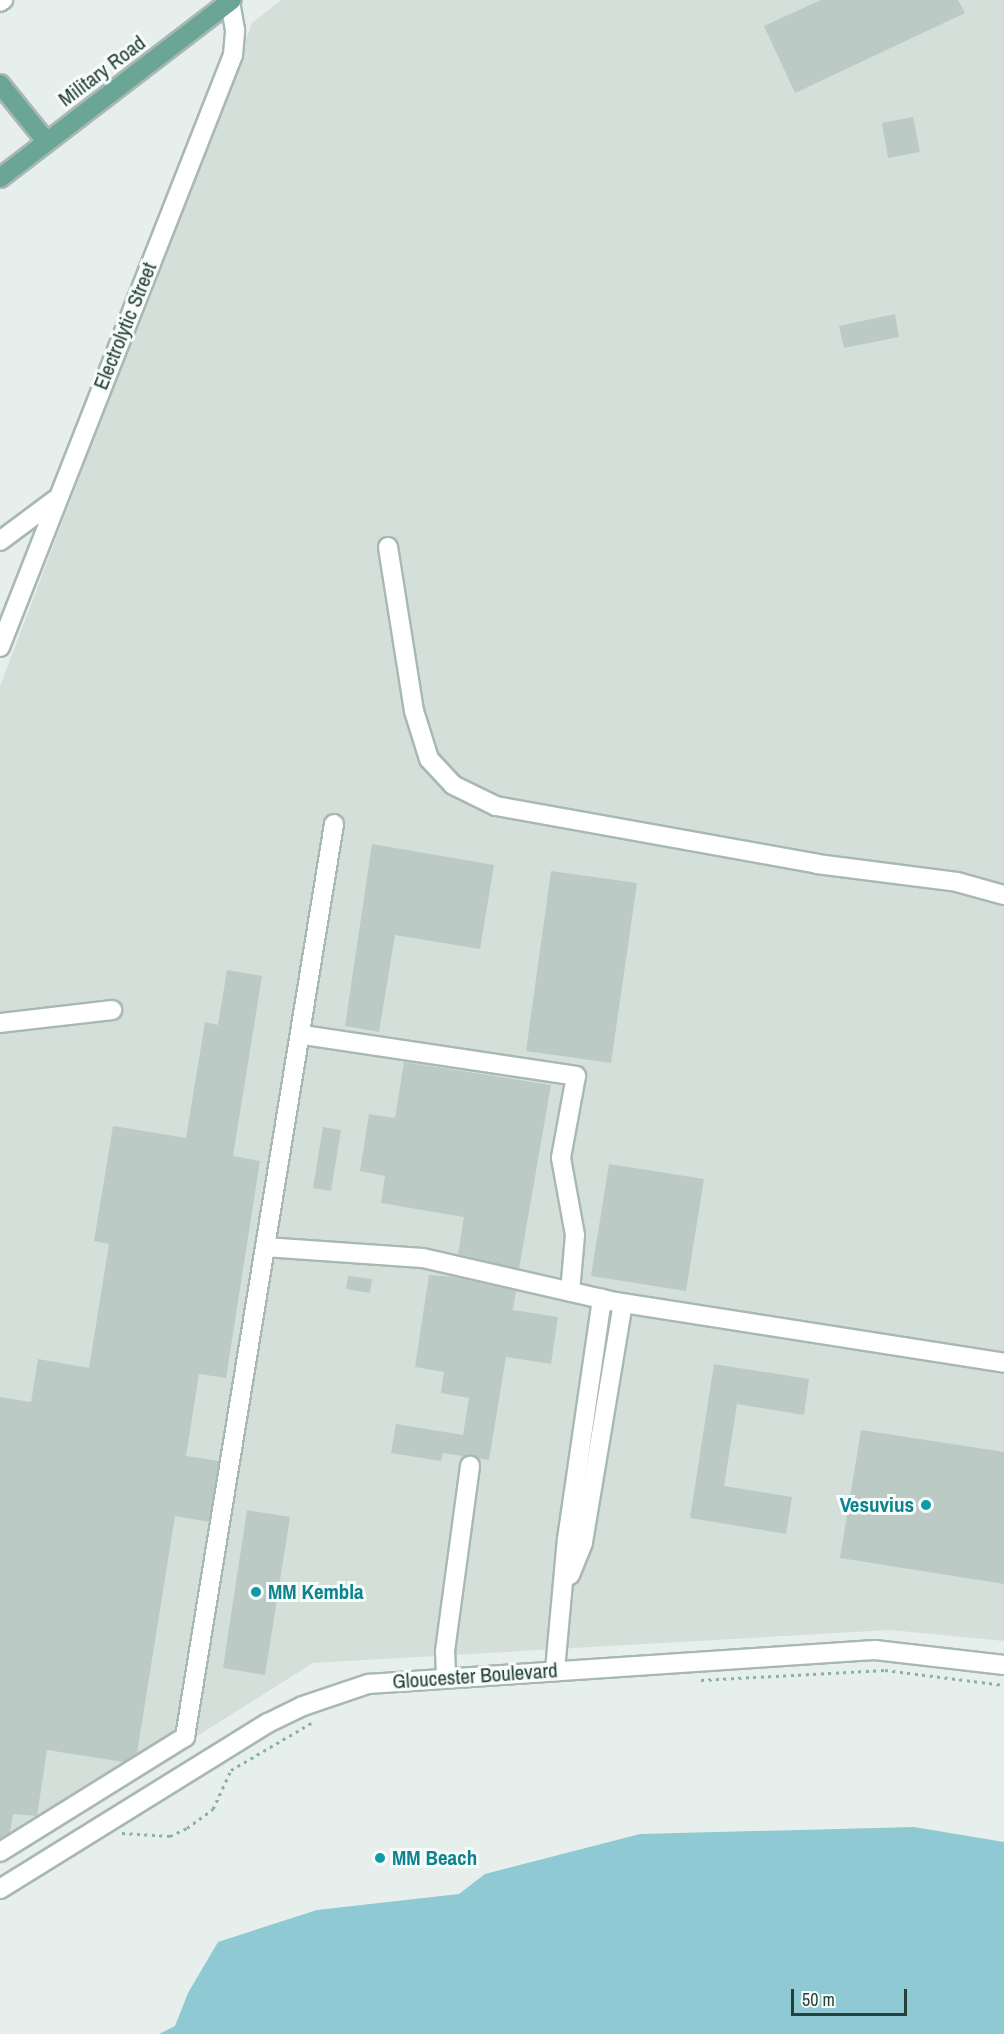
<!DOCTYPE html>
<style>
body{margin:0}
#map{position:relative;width:1004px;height:2034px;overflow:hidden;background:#e6efeb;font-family:"Archivo Narrow",sans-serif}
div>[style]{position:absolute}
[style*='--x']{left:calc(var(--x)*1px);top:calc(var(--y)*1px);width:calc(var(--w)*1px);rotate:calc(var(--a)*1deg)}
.built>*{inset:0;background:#d4dfda}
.water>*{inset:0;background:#8ec9d4}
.building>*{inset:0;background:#bbcac4}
.path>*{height:3px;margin-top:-1.5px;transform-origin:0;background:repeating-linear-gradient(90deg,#86b3a5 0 3px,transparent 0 7.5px)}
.roads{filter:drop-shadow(2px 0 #a8b8b2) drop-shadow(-2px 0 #a8b8b2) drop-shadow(0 2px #a8b8b2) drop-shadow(0 -2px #a8b8b2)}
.minor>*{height:18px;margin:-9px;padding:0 9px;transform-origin:9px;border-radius:9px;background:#fff}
.major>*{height:18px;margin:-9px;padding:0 9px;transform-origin:9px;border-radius:9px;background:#6aa596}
.dots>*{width:16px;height:16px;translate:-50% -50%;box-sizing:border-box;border:3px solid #f7fbf9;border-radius:50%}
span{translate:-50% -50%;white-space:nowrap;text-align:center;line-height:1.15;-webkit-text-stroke:6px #f7fbf9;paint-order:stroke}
.street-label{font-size:21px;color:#24423a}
.culture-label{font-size:21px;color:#0d838f;font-weight:700}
.right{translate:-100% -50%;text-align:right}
.left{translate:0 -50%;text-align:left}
.scale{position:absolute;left:791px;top:1989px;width:116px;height:27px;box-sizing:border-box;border:3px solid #24423a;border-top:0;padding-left:8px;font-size:18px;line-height:21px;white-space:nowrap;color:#24423a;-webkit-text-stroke:4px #f7fbf9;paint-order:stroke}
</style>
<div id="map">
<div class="built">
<i style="clip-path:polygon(281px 0,1004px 0,1004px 1641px,890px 1630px,313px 1663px,0 1860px,0 686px,252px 23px)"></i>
</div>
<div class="water">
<i style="clip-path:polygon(914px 1827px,1004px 1842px,1004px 2034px,159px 2034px,175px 2026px,188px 1993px,218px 1942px,317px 1910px,459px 1894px,485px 1874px,640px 1834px)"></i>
</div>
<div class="building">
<i style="clip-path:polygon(821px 0,958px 0,965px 13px,795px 93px,764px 26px)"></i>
<i style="clip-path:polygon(913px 117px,920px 152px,888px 158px,882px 123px)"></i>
<i style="clip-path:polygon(895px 314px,899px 337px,844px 348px,839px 326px)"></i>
<i style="clip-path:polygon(372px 844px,494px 865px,480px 949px,395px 935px,379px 1032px,345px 1026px)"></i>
<i style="clip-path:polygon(551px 871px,637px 883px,611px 1063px,526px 1051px)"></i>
<i style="clip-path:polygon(227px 970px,262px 976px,233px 1156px,260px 1161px,226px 1378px,199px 1374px,186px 1456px,219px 1461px,209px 1522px,175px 1516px,137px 1753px,124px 1762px,47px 1750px,37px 1816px,13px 1814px,10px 1832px,0 1839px,0 1397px,31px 1402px,38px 1359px,89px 1368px,109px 1244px,94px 1241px,113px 1126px,186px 1138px,205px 1022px,218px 1025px)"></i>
<i style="clip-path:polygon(404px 1062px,551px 1085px,519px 1269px,458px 1254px,464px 1217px,381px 1203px,385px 1176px,360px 1171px,369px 1114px,395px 1118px)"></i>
<i style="clip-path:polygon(323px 1127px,341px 1130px,331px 1191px,313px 1188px)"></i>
<i style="clip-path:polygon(609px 1164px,704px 1179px,686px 1291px,591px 1276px)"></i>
<i style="clip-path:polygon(429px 1275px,454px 1277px,516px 1291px,513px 1310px,558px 1317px,551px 1364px,506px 1357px,489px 1460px,443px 1453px,441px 1461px,391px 1453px,396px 1424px,463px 1435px,469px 1398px,441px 1393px,444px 1372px,415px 1367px)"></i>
<i style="clip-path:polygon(348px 1276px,372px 1279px,370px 1293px,346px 1289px)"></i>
<i style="clip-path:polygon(714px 1364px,809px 1379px,804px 1415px,737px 1404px,724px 1486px,792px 1497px,786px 1534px,690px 1518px)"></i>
<i style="clip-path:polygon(861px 1430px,1004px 1452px,1004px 1584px,840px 1558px)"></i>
<i style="clip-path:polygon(247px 1510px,290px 1517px,265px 1675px,223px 1668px)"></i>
</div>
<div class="path">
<i style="--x:701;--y:1680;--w:184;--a:-3.1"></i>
<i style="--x:885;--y:1670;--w:120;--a:7.2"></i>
<i style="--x:122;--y:1833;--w:48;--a:3.6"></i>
<i style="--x:170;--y:1836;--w:19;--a:-25"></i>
<i style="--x:187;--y:1828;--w:32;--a:-36"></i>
<i style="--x:213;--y:1809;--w:43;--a:-65.2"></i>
<i style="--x:231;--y:1770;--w:97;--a:-30.3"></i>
</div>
<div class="roads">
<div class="minor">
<i style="--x:0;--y:2;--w:4;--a:-34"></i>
<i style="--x:0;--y:541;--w:69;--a:-36.7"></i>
<i style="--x:388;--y:547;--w:166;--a:81"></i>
<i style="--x:414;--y:711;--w:50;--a:72.6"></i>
<i style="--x:429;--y:759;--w:35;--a:47"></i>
<i style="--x:453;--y:785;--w:48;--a:26"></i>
<i style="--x:496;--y:806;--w:326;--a:10.2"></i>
<i style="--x:817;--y:864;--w:141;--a:7.3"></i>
<i style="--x:957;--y:882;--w:49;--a:15.5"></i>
<i style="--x:0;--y:647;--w:636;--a:-68.52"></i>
<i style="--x:233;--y:55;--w:25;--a:-85"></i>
<i style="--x:235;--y:30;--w:28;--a:-100"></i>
<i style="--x:0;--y:1023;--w:113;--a:-6.6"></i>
<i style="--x:303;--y:1035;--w:276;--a:8.5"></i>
<i style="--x:576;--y:1076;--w:83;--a:100.4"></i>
<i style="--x:561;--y:1158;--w:78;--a:79.7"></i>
<i style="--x:575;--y:1235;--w:57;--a:95"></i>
<i style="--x:265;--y:1247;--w:158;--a:4"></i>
<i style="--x:423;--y:1258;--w:192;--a:12.9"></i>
<i style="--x:610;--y:1301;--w:399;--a:8.9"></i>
<i style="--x:570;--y:1575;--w:35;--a:-68"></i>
<i style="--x:583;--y:1542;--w:241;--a:-80.5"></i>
<i style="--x:555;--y:1670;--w:132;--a:-84.8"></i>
<i style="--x:567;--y:1539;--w:243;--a:-81.7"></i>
<i style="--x:446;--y:1677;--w:26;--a:-92"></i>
<i style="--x:445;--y:1651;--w:187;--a:-82.3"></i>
<i style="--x:0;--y:1852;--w:218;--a:-31.9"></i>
<i style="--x:185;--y:1737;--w:925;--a:-80.73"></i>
<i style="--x:0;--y:1889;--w:315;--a:-31.8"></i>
<i style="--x:268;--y:1723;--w:39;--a:-26"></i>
<i style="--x:303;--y:1706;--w:69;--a:-18.7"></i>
<i style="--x:368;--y:1684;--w:508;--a:-3.84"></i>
<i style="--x:875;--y:1650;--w:130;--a:6.6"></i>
</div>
<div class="major">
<i style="--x:0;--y:84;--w:73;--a:51.1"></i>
<i style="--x:0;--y:178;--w:292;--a:-37.5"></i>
</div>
</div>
<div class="dots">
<i style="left:926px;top:1505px;background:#0f9aa8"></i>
<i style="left:256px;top:1592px;background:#0f9aa8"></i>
<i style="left:380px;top:1858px;background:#0f9aa8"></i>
</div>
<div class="street-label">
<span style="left:102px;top:71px;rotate:-37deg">Military Road</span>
<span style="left:125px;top:326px;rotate:-68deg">Electrolytic Street</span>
<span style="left:475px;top:1676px;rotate:-4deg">Gloucester Boulevard</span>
</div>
<div class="culture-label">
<span class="right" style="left:914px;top:1505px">Vesuvius</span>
<span class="left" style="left:268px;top:1592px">MM Kembla</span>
<span class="left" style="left:392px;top:1858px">MM Beach</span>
</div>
<div class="scale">50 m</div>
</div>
